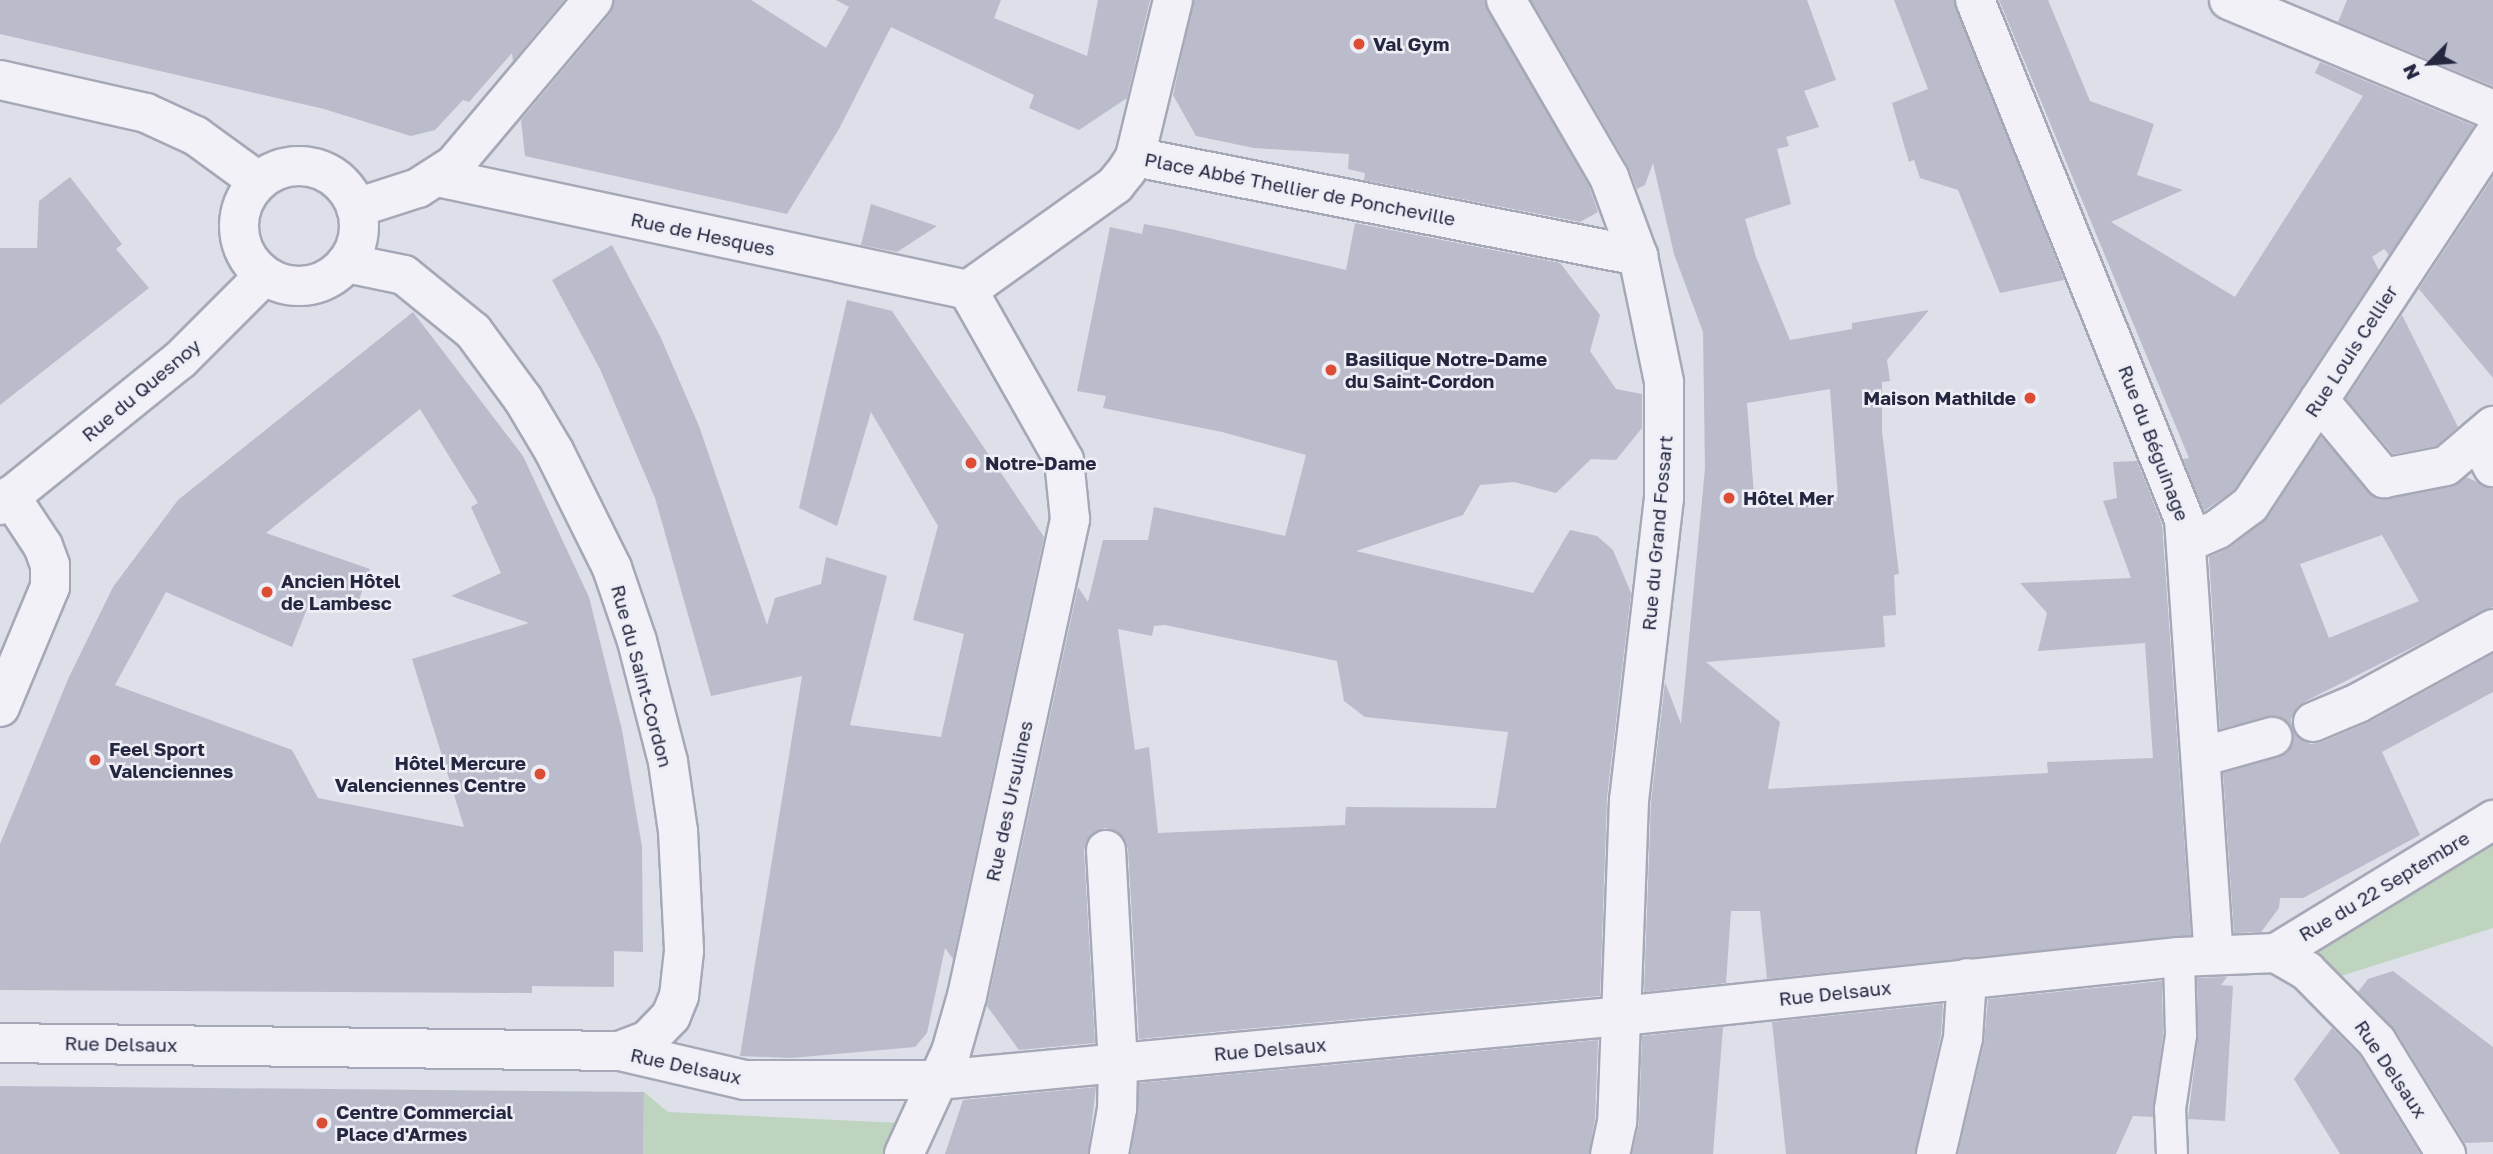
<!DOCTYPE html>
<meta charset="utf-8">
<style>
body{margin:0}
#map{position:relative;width:2493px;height:1154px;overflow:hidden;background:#dddfe9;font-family:"Golos Text",sans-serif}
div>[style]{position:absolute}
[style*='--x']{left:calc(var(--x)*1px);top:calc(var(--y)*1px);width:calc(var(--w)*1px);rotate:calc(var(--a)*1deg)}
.green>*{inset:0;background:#bed4bf}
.building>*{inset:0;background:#babccc}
.roads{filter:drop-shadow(2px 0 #a6a8b7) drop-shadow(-2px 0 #a6a8b7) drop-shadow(0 2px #a6a8b7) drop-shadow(0 -2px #a6a8b7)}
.lane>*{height:30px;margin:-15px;padding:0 15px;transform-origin:15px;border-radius:15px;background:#f1f1f7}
.street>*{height:38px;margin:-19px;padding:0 19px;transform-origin:19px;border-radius:19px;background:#f1f1f7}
.street>.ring{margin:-19px;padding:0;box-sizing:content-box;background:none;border:38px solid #f1f1f7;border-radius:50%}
.dots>*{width:19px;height:19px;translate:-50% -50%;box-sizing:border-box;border:4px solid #edeef6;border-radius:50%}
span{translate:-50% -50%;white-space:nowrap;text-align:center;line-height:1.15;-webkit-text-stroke:5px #edeef6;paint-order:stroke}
.poi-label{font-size:19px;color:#252741;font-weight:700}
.left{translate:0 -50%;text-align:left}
.right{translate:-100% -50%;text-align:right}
.street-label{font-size:19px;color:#252741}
.north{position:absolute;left:2395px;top:28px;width:70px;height:70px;-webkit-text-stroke:5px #edeef6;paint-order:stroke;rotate:245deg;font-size:19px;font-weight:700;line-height:28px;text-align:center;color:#252741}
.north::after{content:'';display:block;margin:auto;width:24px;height:32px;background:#252741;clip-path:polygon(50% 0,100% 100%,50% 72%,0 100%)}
</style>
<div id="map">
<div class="green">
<i style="clip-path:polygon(2493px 837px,2493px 928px,2341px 976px,2305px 946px)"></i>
<i style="clip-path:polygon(644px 1092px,668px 1112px,900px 1123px,884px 1154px,643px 1154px)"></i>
</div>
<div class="building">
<i style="clip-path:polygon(0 0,564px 0,513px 61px,512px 53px,469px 102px,463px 100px,435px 130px,411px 136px,324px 109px,0 34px)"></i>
<i style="clip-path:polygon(614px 0,751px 0,826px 48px,849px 7px,836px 0,1001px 0,994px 18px,1087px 56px,1098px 0,1150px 0,1127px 98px,1079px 130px,1029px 108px,1034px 95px,891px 27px,839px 129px,787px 214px,525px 156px,521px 120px,610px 14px)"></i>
<i style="clip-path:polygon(1194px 0,1484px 0,1589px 186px,1598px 212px,1580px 222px,1364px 180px,1365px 173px,1348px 169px,1349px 154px,1254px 148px,1196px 136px,1173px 95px)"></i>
<i style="clip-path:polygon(evenodd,1531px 0,1807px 0,1836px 80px,1804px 91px,1819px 127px,1786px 137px,1789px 146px,1777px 149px,1791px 204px,1745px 219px,1756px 257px,1790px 340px,1852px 329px,1852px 323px,1929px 310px,1887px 360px,1890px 381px,1882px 382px,1882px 431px,1899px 574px,1894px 575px,1896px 615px,1883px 616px,1885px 647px,1706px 662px,1780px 722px,1768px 789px,2048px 773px,2047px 762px,2153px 758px,2145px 643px,2038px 651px,2047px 613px,2020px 583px,2131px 578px,2103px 501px,2117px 498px,2113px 462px,2137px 461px,2162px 524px,2191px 935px,1767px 979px,1760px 911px,1731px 911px,1726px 983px,1644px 992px,1651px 802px,1665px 682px,1681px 724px,1705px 468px,1703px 332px,1674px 254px,1653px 163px,1645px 185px,1637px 189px,1628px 166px,1531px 0,1830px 389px,1838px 497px,1755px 508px,1747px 403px,1830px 389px)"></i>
<i style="clip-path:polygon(1894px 0,1954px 0,2064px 280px,2000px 293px,1958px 190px,1920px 178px,1914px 160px,1909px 162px,1892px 103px,1928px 89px)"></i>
<i style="clip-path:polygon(1999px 0,2048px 0,2090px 101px,2154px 124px,2137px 175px,2183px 190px,2111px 222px,2235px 297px,2363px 96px,2315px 73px,2320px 62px,2474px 126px,2389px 255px,2384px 249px,2372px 257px,2379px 270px,2234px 490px,2204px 511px,2183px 459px,2189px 458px)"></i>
<i style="clip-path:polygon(2347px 0,2493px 0,2493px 86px,2338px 22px)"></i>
<i style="clip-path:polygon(70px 177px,122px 244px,116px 249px,149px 288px,0 405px,0 248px,37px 248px,39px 201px)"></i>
<i style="clip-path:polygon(2493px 177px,2493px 378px,2419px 289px)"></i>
<i style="clip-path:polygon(871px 204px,937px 226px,897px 252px,861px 245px)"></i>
<i style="clip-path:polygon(evenodd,1355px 223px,1560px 263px,1600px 315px,1590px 351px,1616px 389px,1642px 394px,1642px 428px,1616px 460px,1591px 459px,1556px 493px,1514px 482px,1480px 485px,1463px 515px,1356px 551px,1533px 593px,1570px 530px,1597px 536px,1613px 550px,1631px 593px,1607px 798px,1600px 996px,1139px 1039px,1128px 849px,1116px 831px,1104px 828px,1087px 840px,1084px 851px,1095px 1043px,1019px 1050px,987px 1006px,1078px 587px,1088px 602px,1103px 540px,1148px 540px,1154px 507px,1285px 536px,1306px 455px,1222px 432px,1103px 408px,1106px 396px,1077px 391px,1110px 227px,1142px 234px,1144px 224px,1171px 229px,1346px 270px,1355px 223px,1165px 625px,1337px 661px,1344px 701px,1365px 717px,1508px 732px,1496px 808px,1346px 807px,1345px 825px,1158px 833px,1149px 747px,1135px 750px,1118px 629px,1152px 636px,1154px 626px,1165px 625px)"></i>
<i style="clip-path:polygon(612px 245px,660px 336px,699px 426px,767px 625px,775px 598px,821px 584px,826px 557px,887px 576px,850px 725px,941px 737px,964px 634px,913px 620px,938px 526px,871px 412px,837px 526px,799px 508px,847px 300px,892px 311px,1044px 537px,953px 959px,945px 948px,927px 1033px,915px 1047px,791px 1058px,740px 1056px,802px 676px,711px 696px,655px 498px,600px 369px,552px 280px)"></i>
<i style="clip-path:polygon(evenodd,413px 312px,523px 456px,589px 597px,622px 730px,642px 847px,643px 952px,614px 951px,614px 987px,532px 986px,532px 993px,0 990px,0 844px,69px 677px,113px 587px,178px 500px,413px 312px,420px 409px,478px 503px,471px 507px,501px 573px,451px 596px,529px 623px,412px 659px,464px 827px,318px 798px,292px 750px,115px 685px,166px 592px,292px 647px,312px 596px,355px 611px,370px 569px,266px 533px,420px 409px)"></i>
<i style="clip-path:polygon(2402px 315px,2458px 427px,2436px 446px,2393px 454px,2346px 399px)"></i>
<i style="clip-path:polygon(evenodd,2321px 437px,2377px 499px,2450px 487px,2466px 477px,2493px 489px,2493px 607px,2304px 702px,2291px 719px,2293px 731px,2310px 744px,2322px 742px,2369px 722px,2493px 654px,2493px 692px,2382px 752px,2420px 835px,2303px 898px,2280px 898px,2279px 908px,2261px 932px,2234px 933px,2223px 773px,2287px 753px,2293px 732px,2277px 716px,2220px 729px,2209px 557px,2231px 547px,2268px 517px,2321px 437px,2382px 535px,2419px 601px,2329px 638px,2300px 564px,2382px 535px)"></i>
<i style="clip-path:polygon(2393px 971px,2493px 1047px,2493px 1142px,2465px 1143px,2396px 1031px,2358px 992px,2368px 979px)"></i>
<i style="clip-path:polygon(2227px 977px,2221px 985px,2233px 986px,2225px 1121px,2188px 1119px,2198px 1037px,2197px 978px)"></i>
<i style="clip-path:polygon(2162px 981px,2163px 1034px,2153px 1117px,2133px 1116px,2116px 1154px,1958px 1154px,1984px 1043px,1988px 999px)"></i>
<i style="clip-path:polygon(1943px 1004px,1941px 1035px,1915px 1154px,1786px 1154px,1772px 1022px)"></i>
<i style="clip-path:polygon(1723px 1027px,1713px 1154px,1632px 1154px,1639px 1123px,1642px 1036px)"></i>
<i style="clip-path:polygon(2332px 1028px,2360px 1056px,2420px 1154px,2340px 1154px,2294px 1079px)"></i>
<i style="clip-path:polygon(1598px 1040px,1595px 1119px,1589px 1154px,1131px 1154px,1139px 1083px)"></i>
<i style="clip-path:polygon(0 1086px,644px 1092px,643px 1154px,0 1154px)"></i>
<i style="clip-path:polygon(1096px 1087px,1088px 1154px,945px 1154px,963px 1100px)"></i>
</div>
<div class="roads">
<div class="lane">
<i style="--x:2172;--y:1154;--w:45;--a:-92.5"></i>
<i style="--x:2170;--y:1109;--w:75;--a:-81.5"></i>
<i style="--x:2181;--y:1035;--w:78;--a:-91.5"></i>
</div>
<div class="street">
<i style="--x:1506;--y:0;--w:205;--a:59.8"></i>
<i style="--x:1609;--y:177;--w:84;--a:69.8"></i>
<i style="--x:1638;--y:256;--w:129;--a:78.3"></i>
<i style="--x:1664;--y:382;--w:116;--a:90"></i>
<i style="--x:1664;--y:498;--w:304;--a:96.6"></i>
<i style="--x:1629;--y:800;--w:322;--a:92.1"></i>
<i style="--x:1617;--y:1122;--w:33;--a:102"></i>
<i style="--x:1975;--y:0;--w:560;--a:68.07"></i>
<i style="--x:2184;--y:519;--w:437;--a:86.1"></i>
<i style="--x:2229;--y:0;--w:286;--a:22.6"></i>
<i style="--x:0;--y:80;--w:150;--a:12.7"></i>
<i style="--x:146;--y:113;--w:55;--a:24.7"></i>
<i style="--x:196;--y:136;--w:77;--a:36"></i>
<i style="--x:1135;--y:157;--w:513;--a:11.13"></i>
<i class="ring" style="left:239px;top:166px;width:82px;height:82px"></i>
<i style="--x:437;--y:177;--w:543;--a:12.01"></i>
<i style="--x:356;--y:208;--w:65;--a:-17.9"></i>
<i style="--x:418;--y:188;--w:43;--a:-32.6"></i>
<i style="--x:454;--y:165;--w:216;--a:-49.9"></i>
<i style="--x:346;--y:263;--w:59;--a:11.7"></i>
<i style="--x:404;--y:275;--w:89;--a:39.1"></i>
<i style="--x:473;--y:331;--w:84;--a:53.7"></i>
<i style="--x:523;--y:399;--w:61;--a:59.2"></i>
<i style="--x:554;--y:451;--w:131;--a:63.6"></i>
<i style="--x:612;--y:568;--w:77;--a:71.1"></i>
<i style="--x:637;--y:641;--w:125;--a:75.6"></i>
<i style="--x:668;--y:762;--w:70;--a:81.8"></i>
<i style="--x:678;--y:831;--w:120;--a:87.1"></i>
<i style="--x:684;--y:951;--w:45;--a:96.3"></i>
<i style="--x:679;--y:996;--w:22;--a:112"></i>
<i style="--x:671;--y:1016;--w:33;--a:134"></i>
<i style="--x:648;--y:1040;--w:30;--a:159"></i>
<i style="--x:968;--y:290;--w:181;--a:-35.5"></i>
<i style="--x:1115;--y:185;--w:19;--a:-51"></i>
<i style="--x:1127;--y:170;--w:15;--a:-58"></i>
<i style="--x:1135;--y:157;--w:162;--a:-76.4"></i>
<i style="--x:2319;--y:400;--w:102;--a:50.2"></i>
<i style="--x:2384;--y:478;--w:63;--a:-11"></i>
<i style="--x:2446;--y:466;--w:62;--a:-40.4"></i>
<i style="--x:2478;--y:439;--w:32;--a:62"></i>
<i style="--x:0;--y:505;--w:231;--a:-38.9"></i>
<i style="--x:180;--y:360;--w:119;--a:-45"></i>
<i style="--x:2189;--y:542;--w:32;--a:-24"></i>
<i style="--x:2218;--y:529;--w:40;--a:-37"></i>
<i style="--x:2250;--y:505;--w:441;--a:-56.6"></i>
<i style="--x:0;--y:707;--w:130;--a:-67.4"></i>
<i style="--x:50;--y:587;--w:22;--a:-90"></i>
<i style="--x:50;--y:565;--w:20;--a:-110"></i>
<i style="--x:43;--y:546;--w:60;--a:-123.4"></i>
<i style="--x:2313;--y:722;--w:49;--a:-22.9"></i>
<i style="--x:2358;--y:703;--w:154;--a:-28.7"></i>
<i style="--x:2204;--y:756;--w:71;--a:-15.6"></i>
<i style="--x:1106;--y:850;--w:213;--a:86.8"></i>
<i style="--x:1118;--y:1063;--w:46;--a:91.2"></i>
<i style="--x:1117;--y:1109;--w:46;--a:100.1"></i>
<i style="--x:2276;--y:953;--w:255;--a:-31.5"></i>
<i style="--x:0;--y:1043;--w:620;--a:0.74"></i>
<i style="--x:620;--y:1051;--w:128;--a:13.1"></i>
<i style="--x:745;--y:1080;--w:193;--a:0"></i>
<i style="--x:938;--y:1080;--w:687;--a:-5.35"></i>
<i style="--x:1622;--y:1016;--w:560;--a:-6.05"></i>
<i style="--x:2179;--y:957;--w:97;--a:-2.4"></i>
<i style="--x:2276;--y:953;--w:36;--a:30"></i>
<i style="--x:2307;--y:971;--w:100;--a:45.4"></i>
<i style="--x:2377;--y:1042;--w:132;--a:58.4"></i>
<i style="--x:904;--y:1154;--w:112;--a:-65.3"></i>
<i style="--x:951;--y:1052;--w:58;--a:-74.1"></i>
<i style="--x:967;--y:996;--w:488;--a:-77.8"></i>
<i style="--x:1070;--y:519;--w:59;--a:-95.8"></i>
<i style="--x:1064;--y:460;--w:195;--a:-119.5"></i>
<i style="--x:1936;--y:1154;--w:119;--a:-76.9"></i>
<i style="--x:1963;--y:1038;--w:60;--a:-86.2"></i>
</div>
</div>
<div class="dots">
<i style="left:1359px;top:44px;background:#db4d35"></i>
<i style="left:1331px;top:370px;background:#db4d35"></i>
<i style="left:2030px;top:398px;background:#db4d35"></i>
<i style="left:971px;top:463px;background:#db4d35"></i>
<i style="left:1729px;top:498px;background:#db4d35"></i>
<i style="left:267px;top:592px;background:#db4d35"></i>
<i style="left:95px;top:760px;background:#db4d35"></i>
<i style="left:540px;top:774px;background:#db4d35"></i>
<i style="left:322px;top:1123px;background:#db4d35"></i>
</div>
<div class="poi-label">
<span class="left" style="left:1373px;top:44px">Val Gym</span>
<span class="left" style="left:1345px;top:370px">Basilique Notre-Dame<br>du Saint-Cordon</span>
<span class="right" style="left:2016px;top:398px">Maison Mathilde</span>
<span class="left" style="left:985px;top:463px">Notre-Dame</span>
<span class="left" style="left:1743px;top:498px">Hôtel Mer</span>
<span class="left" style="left:281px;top:592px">Ancien Hôtel<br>de Lambesc</span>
<span class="left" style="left:109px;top:760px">Feel Sport<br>Valenciennes</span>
<span class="right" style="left:526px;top:774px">Hôtel Mercure<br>Valenciennes Centre</span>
<span class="left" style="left:336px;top:1123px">Centre Commercial<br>Place d'Armes</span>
</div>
<div class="street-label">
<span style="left:1300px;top:189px;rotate:11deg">Place Abbé Thellier de Poncheville</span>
<span style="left:703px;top:234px;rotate:12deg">Rue de Hesques</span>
<span style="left:2351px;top:351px;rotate:-57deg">Rue Louis Cellier</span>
<span style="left:141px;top:390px;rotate:-40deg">Rue du Quesnoy</span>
<span style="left:2154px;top:443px;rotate:69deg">Rue du Béguinage</span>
<span style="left:1657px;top:533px;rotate:-85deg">Rue du Grand Fossart</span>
<span style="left:642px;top:676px;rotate:75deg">Rue du Saint-Cordon</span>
<span style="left:1009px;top:801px;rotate:-78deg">Rue des Ursulines</span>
<span style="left:2384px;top:886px;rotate:-31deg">Rue du 22 Septembre</span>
<span style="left:1835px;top:993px;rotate:-6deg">Rue Delsaux</span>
<span style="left:121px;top:1044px;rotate:1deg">Rue Delsaux</span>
<span style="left:1270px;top:1049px;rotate:-5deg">Rue Delsaux</span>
<span style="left:686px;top:1066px;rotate:12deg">Rue Delsaux</span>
<span style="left:2391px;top:1069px;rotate:56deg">Rue Delsaux</span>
</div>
<div class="north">N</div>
</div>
